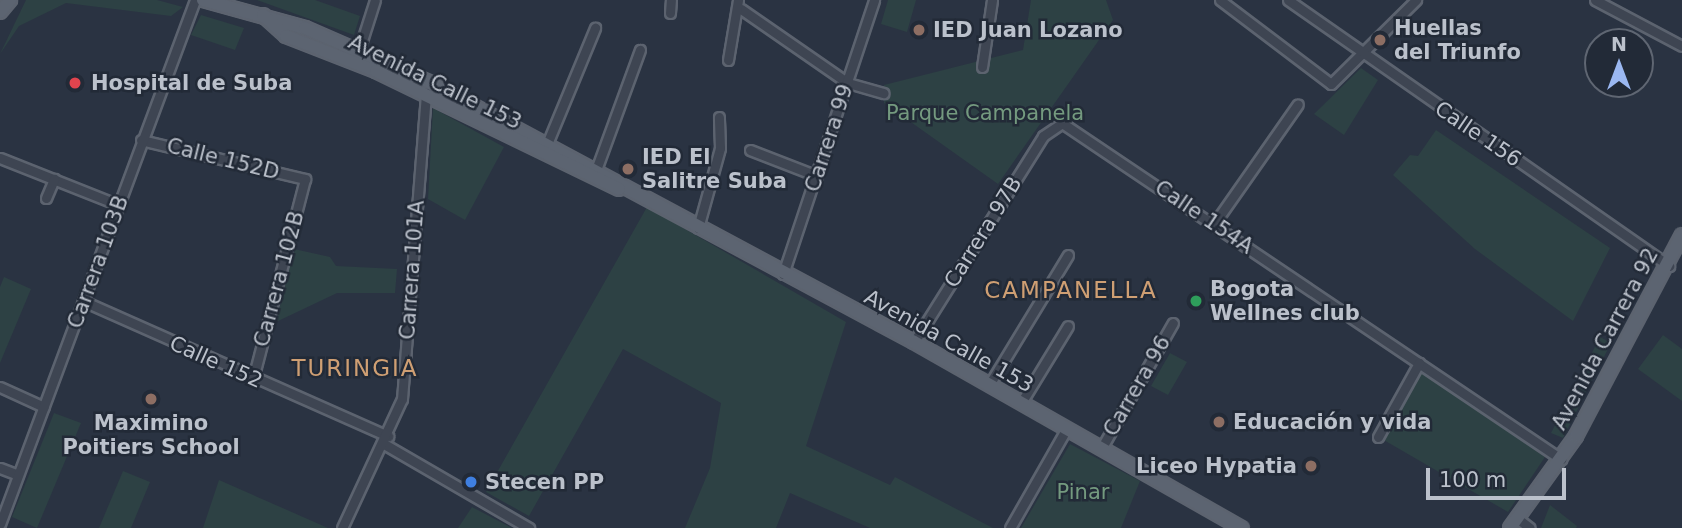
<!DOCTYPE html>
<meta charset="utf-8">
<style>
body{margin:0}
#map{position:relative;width:1682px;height:528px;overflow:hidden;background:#2a3342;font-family:"DejaVu Sans",sans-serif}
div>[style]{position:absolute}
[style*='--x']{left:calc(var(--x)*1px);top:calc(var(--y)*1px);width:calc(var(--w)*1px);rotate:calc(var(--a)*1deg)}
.green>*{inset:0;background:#2d4144}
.roads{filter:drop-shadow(2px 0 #5c636f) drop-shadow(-2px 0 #5c636f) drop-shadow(0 2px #5c636f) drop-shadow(0 -2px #5c636f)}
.minor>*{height:9px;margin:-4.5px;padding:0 4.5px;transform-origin:4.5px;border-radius:4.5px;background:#3e4552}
.major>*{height:12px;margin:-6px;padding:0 6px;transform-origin:6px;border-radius:6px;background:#5c6471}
.dots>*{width:19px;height:19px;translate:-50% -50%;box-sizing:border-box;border:4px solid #222a37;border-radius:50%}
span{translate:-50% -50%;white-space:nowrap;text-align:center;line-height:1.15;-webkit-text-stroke:5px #222a37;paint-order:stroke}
.poi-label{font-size:21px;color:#bbc1cb;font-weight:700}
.left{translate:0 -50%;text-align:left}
.right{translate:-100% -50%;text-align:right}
.street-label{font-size:21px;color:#bbc1cb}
.park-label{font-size:21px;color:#749a7f}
.neighbourhood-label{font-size:23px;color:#cf9f73;letter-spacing:2px}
.north{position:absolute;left:1584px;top:28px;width:70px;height:70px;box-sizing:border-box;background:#222a37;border:2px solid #5f6672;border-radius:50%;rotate:0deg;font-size:19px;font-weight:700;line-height:28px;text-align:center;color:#bbc1cb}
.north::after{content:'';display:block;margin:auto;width:24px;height:32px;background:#9bb8f1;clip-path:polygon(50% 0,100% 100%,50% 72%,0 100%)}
.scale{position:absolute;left:1426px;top:468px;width:140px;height:32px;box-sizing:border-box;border:4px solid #bbc1cb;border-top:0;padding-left:9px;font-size:21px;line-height:24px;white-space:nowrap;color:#bbc1cb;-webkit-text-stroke:5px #222a37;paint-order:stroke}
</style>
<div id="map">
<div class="green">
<i style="clip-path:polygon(26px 0,157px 0,183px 7px,171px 16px,66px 3px,19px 26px,0 54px)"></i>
<i style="clip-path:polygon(257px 0,315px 0,360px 16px,354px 35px)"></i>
<i style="clip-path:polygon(888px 0,916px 0,907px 32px,881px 24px)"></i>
<i style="clip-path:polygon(1031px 0,1106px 0,1113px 20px,998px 184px,884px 103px,884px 85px,1023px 50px)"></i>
<i style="clip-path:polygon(201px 15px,244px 28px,235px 50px,191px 35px)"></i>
<i style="clip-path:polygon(1361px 68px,1378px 80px,1344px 135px,1314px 114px)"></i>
<i style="clip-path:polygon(433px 108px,504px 147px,465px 220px,428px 199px)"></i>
<i style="clip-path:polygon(1436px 130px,1610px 248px,1573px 321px,1475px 249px,1393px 175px,1410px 155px,1418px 156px)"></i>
<i style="clip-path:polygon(647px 207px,846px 322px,806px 446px,890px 485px,895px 477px,993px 528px,870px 528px,790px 493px,776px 528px,685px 528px,710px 468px,721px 403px,623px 349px,529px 516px,486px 492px)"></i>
<i style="clip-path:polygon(294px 249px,330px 257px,336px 266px,397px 269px,395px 293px,337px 293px,276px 322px)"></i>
<i style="clip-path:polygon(4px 277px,31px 289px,0 363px,0 287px)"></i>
<i style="clip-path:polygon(1663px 335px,1682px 349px,1682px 401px,1638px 369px)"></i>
<i style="clip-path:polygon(1600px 337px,1611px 343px,1563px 438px,1551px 433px)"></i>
<i style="clip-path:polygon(1170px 353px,1187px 362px,1168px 395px,1151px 386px)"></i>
<i style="clip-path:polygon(1422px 371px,1545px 457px,1508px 512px,1382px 439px)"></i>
<i style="clip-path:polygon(54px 413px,81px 423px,37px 528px,12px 517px)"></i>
<i style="clip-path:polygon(1070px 444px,1140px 481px,1121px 528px,1021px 528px)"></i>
<i style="clip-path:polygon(123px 471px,150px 482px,131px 528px,99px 528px)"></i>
<i style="clip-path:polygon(219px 480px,328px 528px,203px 528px)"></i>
<i style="clip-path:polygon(1550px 505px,1577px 526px,1576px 528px,1541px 528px)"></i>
<i style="clip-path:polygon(472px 507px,512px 528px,458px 528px)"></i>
</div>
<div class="roads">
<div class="minor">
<i style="--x:1220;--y:0;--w:139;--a:37.1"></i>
<i style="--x:1331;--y:84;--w:120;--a:-44.7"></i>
<i style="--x:1288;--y:0;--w:465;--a:34.9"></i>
<i style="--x:1595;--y:0;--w:98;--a:27.9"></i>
<i style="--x:741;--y:9;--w:130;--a:34.7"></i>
<i style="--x:848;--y:83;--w:37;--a:16"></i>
<i style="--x:670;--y:13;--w:13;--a:-86"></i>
<i style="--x:359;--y:50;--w:52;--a:-72.3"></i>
<i style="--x:728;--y:60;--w:61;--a:-80.5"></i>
<i style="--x:982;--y:67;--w:68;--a:-81.5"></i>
<i style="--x:141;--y:140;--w:169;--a:13.4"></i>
<i style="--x:305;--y:179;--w:207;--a:104.6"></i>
<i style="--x:547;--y:144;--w:126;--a:-67.5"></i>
<i style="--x:750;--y:150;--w:72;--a:21.2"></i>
<i style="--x:0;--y:158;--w:128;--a:21.6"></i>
<i style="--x:596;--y:170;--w:128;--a:-69.9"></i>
<i style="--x:46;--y:198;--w:21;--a:-67"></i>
<i style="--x:1214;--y:224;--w:146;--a:-55"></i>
<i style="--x:698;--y:228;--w:83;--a:-74.6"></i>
<i style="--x:720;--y:148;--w:31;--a:-92"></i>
<i style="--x:783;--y:274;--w:289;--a:-71.6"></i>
<i style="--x:83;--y:301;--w:334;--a:23.9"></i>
<i style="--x:914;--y:342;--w:243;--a:-57.9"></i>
<i style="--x:1043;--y:136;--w:23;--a:-34"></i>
<i style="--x:1062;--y:123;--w:602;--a:33.95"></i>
<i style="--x:989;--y:385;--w:152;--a:-58.7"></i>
<i style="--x:0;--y:387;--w:48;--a:24.4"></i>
<i style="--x:1021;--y:403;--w:90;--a:-58.6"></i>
<i style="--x:1378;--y:437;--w:85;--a:-61"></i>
<i style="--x:384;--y:444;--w:168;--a:30.1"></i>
<i style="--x:1101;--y:449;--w:145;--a:-60.3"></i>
<i style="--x:0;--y:468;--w:19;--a:21"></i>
<i style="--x:1517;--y:518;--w:16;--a:38"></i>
<i style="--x:0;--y:524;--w:559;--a:-69.59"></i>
<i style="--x:342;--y:528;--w:142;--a:-65.1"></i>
<i style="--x:402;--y:399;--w:307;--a:-85.5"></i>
<i style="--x:1010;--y:528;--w:113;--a:-60.3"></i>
</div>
<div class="major">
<i style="--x:203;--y:0;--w:106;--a:15.4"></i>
<i style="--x:305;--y:28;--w:137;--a:23.6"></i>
<i style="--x:431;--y:83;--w:548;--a:28.2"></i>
<i style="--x:914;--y:342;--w:377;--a:29.6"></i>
<i style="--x:0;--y:12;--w:16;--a:-50"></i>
<i style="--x:263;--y:15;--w:31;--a:42"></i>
<i style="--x:286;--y:36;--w:97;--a:21.3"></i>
<i style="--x:376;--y:71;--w:270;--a:25.9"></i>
<i style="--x:1510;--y:528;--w:113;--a:-54.3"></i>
<i style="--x:1576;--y:436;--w:227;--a:-62.2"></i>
</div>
</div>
<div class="dots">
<i style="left:919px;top:30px;background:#8d6e63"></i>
<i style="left:1380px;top:40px;background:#8d6e63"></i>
<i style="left:75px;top:83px;background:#e0444e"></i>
<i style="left:628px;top:169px;background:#8d6e63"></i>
<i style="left:1196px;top:301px;background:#2e9e5b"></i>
<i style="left:151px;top:399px;background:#8d6e63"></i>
<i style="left:1219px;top:422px;background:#8d6e63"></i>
<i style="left:1311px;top:466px;background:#8d6e63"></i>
<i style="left:471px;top:482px;background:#3f7fe0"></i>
</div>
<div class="poi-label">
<span class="left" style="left:1394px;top:40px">Huellas<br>del Triunfo</span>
<span class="left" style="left:933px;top:30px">IED Juan Lozano</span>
<span class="left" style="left:91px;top:83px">Hospital de Suba</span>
<span class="left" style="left:642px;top:169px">IED El<br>Salitre Suba</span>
<span class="left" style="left:1210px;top:301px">Bogota<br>Wellnes club</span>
<span class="left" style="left:1233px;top:422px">Educación y vida</span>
<span style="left:151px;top:435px">Maximino<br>Poitiers School</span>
<span class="right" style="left:1297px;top:466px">Liceo Hypatia</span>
<span class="left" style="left:485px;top:482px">Stecen PP</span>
</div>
<div class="street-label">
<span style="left:435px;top:82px;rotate:26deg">Avenida Calle 153</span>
<span style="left:1478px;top:134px;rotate:34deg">Calle 156</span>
<span style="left:829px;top:138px;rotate:-72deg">Carrera 99</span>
<span style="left:223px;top:159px;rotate:14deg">Calle 152D</span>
<span style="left:1204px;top:217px;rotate:34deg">Calle 154A</span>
<span style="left:983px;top:232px;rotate:-58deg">Carrera 97B</span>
<span style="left:98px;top:262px;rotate:-70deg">Carrera 103B</span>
<span style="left:412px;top:270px;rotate:-86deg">Carrera 101A</span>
<span style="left:279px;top:279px;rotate:-75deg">Carrera 102B</span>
<span style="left:1605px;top:339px;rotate:-62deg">Avenida Carrera 92</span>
<span style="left:949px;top:341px;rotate:29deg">Avenida Calle 153</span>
<span style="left:216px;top:362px;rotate:24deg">Calle 152</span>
<span style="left:1137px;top:386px;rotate:-60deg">Carrera 96</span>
</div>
<div class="park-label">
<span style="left:985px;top:113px">Parque Campanela</span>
<span style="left:1083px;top:492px">Pinar</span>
</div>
<div class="neighbourhood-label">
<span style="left:1071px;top:290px">CAMPANELLA</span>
<span style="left:355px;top:368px">TURINGIA</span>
</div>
<div class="north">N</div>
<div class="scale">100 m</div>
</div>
